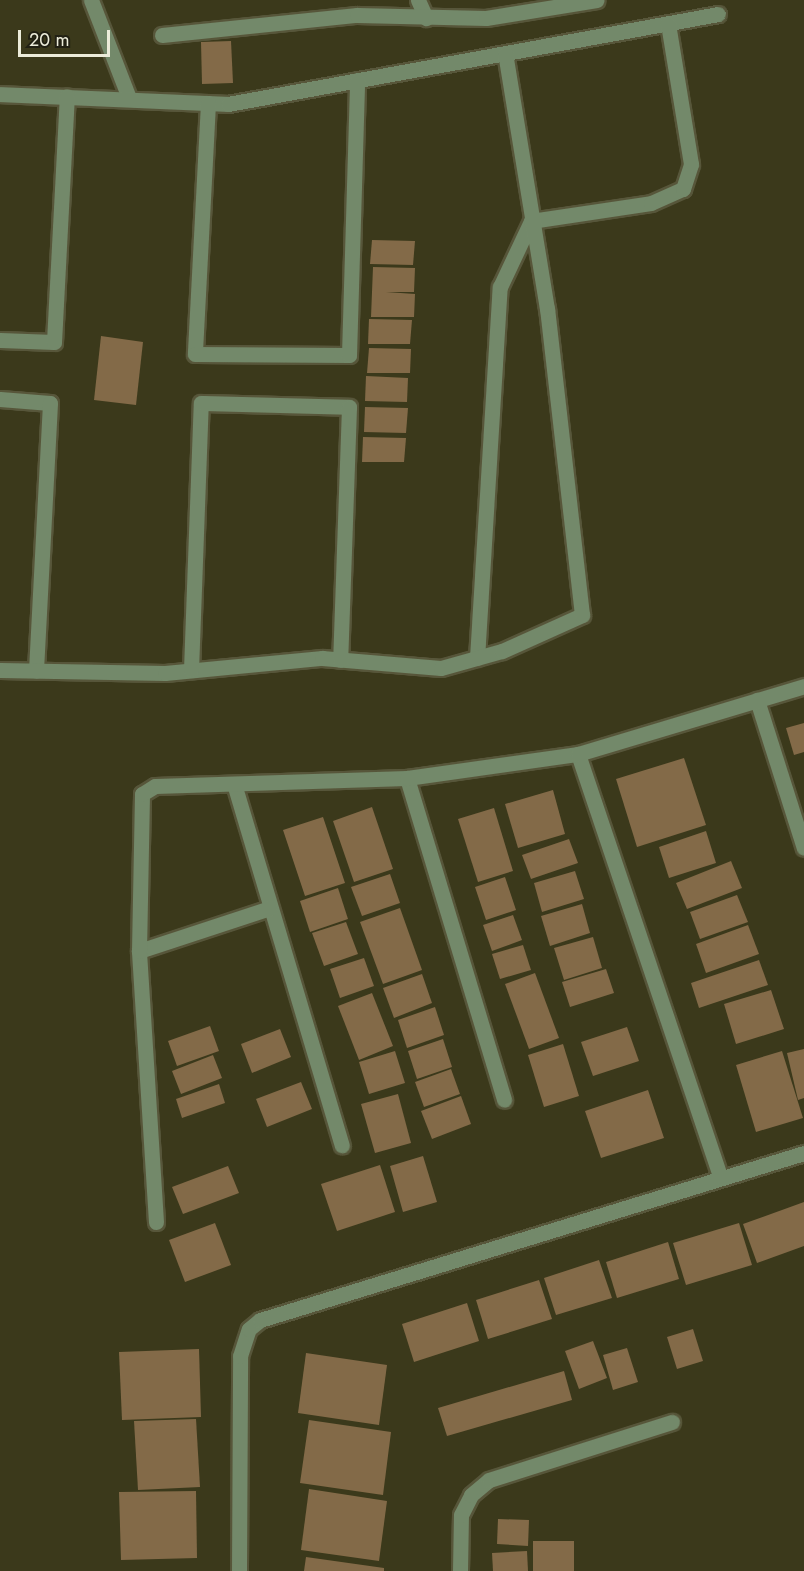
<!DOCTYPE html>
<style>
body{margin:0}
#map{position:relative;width:804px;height:1571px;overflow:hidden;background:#3b391b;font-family:Jost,sans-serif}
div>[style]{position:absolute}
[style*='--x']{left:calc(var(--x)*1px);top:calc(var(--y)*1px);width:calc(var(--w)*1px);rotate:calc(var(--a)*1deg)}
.building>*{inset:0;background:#836a48}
.roads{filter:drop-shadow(2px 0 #57563a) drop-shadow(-2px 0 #57563a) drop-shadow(0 2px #57563a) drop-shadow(0 -2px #57563a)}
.minor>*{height:15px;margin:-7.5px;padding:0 7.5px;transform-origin:7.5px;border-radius:7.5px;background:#73896a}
span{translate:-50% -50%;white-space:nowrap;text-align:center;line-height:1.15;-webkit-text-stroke:6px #212013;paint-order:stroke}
.scale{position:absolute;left:18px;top:30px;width:92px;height:27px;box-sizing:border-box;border:3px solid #ececda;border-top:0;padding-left:8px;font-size:18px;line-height:21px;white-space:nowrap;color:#ececda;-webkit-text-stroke:4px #212013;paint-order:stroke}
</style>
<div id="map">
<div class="building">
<i style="clip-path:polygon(231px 41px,233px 83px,202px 84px,201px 42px)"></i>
<i style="clip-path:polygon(372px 240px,415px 241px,413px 265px,370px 264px)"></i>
<i style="clip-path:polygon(373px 267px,415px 268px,414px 292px,386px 292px,415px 294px,414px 317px,371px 317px)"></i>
<i style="clip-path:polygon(369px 319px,412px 320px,410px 344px,368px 344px)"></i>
<i style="clip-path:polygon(101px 336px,143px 342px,136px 405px,94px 400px)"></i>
<i style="clip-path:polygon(369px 348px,411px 349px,410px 373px,367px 373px)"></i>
<i style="clip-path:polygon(366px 376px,408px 378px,407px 402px,365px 401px)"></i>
<i style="clip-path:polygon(365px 407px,408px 408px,406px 433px,364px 432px)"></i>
<i style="clip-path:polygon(363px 437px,406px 438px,404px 462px,362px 462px)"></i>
<i style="clip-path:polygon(804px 723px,804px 752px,794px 755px,786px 728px)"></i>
<i style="clip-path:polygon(684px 758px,706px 825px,637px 847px,616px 779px)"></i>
<i style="clip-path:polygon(553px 790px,565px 834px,518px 848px,505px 804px)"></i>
<i style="clip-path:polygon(372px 807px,393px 869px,354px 882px,333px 821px)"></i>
<i style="clip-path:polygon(494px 808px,513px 871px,478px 882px,458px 819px)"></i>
<i style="clip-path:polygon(323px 817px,345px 883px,305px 896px,283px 830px)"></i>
<i style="clip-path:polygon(706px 831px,716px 863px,669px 878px,659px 847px)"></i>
<i style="clip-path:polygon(569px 839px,578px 863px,531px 879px,522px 855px)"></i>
<i style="clip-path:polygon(731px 861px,742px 888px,687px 909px,676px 883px)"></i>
<i style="clip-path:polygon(575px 871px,584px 899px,542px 912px,534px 883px)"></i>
<i style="clip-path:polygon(390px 874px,400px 903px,362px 916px,351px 887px)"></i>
<i style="clip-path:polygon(505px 877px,516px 910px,486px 920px,475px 887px)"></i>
<i style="clip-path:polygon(338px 888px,348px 919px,310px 932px,300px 901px)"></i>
<i style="clip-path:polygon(737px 895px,748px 922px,700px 939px,690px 912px)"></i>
<i style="clip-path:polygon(582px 904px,590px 933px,550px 946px,541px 916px)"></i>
<i style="clip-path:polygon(400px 908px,422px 970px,383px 984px,360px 922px)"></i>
<i style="clip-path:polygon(513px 915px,522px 940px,492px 951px,483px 925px)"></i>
<i style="clip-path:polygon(346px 922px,358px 954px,324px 966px,312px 933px)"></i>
<i style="clip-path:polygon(748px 925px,759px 954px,706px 973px,696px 944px)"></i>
<i style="clip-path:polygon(593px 937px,602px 968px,564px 980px,554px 948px)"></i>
<i style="clip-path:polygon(523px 945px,531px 970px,500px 979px,492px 954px)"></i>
<i style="clip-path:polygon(364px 958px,374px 986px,340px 998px,330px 969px)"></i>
<i style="clip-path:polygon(759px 960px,768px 985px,699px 1008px,691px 983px)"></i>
<i style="clip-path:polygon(606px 969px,614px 993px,570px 1007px,562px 982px)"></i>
<i style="clip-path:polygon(535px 973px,559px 1038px,529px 1049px,505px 984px)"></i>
<i style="clip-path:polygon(422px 974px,432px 1003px,394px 1018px,383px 988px)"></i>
<i style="clip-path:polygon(771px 990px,784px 1029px,736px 1044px,724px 1004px)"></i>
<i style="clip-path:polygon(372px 993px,393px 1046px,359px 1060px,338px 1006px)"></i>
<i style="clip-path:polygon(435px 1007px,444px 1035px,407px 1048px,398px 1020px)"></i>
<i style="clip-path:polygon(210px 1026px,219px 1051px,177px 1066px,168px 1041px)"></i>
<i style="clip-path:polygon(627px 1027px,639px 1061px,593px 1076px,581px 1042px)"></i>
<i style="clip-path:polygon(280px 1029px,291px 1057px,252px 1073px,241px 1044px)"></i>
<i style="clip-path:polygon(443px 1039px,452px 1067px,417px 1079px,408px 1051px)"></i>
<i style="clip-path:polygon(563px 1044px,579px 1096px,544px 1107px,528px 1055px)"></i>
<i style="clip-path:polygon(804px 1049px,804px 1098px,798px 1100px,787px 1053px)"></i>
<i style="clip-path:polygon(395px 1051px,405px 1083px,369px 1094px,359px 1062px)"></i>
<i style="clip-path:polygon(782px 1051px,803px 1118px,756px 1132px,736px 1065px)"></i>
<i style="clip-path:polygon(213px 1055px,222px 1078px,181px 1094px,172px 1071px)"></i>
<i style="clip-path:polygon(451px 1069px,460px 1094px,424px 1107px,415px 1082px)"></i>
<i style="clip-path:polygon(301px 1082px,312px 1109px,267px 1127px,256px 1099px)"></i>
<i style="clip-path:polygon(219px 1084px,225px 1103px,182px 1118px,176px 1099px)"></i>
<i style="clip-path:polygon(648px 1090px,664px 1138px,601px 1158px,585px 1111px)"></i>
<i style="clip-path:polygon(398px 1094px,411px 1143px,375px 1153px,361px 1104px)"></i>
<i style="clip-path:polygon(461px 1096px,471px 1124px,432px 1139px,421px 1111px)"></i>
<i style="clip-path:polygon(423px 1156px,437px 1202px,403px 1212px,390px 1166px)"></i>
<i style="clip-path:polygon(380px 1165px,395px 1212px,337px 1231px,321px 1184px)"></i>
<i style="clip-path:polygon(228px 1166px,239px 1193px,183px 1214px,172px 1187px)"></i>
<i style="clip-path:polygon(804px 1202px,804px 1246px,757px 1263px,743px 1224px)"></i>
<i style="clip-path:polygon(215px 1223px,231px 1265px,185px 1282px,169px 1240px)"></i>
<i style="clip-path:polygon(739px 1223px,752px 1265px,686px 1285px,673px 1243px)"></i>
<i style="clip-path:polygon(668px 1242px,679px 1279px,617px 1298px,606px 1262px)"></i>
<i style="clip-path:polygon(599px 1260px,612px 1298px,556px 1315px,544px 1278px)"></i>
<i style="clip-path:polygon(539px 1280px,552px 1319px,488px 1339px,476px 1300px)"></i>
<i style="clip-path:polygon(467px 1303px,479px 1341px,414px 1362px,402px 1324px)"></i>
<i style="clip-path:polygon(693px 1329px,703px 1361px,677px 1369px,667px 1337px)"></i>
<i style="clip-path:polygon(593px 1341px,607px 1378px,579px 1389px,565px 1351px)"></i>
<i style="clip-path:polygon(627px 1348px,638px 1382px,613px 1390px,603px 1355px)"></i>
<i style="clip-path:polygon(199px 1349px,201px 1417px,122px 1420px,119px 1352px)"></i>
<i style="clip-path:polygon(306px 1353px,387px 1365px,379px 1425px,298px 1413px)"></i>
<i style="clip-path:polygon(564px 1371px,572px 1400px,447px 1436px,438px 1408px)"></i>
<i style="clip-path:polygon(196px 1419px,200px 1487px,138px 1490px,134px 1421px)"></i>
<i style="clip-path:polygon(309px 1420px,391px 1432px,383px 1495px,300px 1483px)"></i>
<i style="clip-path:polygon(309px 1489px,387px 1501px,379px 1561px,301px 1550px)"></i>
<i style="clip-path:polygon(196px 1491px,197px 1558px,121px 1560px,119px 1492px)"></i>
<i style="clip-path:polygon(498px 1519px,529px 1520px,528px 1546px,497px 1544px)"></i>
<i style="clip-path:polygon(533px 1541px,574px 1541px,574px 1571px,533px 1571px)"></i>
<i style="clip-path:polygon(527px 1551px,528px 1571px,493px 1571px,492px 1553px)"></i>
<i style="clip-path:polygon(306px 1557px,384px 1568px,384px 1571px,304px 1571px)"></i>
</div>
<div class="roads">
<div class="minor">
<i style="--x:91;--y:0;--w:105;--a:68.8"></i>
<i style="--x:418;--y:0;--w:20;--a:66"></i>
<i style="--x:162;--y:35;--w:196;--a:-5.9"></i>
<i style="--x:357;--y:15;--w:129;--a:1.3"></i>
<i style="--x:486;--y:18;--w:112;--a:-9.2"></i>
<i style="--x:0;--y:94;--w:228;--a:2.5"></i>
<i style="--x:228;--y:104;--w:498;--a:-10.4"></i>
<i style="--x:208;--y:103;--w:251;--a:93"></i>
<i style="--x:195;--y:354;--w:154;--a:0.4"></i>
<i style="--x:349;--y:355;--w:275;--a:-88.3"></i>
<i style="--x:0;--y:340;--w:54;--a:2.1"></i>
<i style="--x:54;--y:342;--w:246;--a:-87"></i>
<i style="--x:0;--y:399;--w:50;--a:4.6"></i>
<i style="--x:50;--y:403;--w:268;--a:93"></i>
<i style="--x:477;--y:658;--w:372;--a:-86.5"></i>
<i style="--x:500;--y:287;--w:73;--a:-64.8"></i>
<i style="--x:531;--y:221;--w:121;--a:-8.5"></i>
<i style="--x:651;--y:203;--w:35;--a:-24"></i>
<i style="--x:683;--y:189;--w:26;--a:-72"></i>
<i style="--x:691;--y:164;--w:142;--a:-99.3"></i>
<i style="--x:0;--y:670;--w:165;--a:1"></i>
<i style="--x:165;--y:673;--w:158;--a:-5.5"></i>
<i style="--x:322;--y:658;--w:119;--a:4.8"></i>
<i style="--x:441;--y:668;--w:63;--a:-15.6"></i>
<i style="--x:502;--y:651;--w:88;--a:-24.2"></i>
<i style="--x:582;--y:615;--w:308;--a:-96.5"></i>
<i style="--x:547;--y:309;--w:259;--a:-99.3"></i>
<i style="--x:191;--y:670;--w:267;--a:-87.9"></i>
<i style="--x:201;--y:403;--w:148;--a:1.5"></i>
<i style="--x:349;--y:407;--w:253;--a:92"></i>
<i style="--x:757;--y:700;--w:155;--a:72.4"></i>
<i style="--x:578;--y:754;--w:445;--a:71.4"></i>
<i style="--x:407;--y:778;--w:336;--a:73.2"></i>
<i style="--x:235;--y:787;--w:374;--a:73.4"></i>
<i style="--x:139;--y:951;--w:138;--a:-18.2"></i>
<i style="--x:156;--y:1222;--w:272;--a:-93.6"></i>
<i style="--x:139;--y:951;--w:157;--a:-88.9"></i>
<i style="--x:142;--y:794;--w:15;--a:-32"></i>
<i style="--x:155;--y:786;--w:252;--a:-1.8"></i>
<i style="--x:407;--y:778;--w:173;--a:-8"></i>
<i style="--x:578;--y:754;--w:236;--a:-16.7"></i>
<i style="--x:239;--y:1571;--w:215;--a:-89.7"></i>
<i style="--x:240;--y:1356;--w:28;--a:-72"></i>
<i style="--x:249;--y:1329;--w:14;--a:-39"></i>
<i style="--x:260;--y:1320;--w:569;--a:-17.07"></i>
<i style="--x:460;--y:1571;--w:56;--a:-89"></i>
<i style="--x:461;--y:1515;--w:22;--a:-63"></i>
<i style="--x:471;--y:1495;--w:23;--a:-40"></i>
<i style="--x:489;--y:1480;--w:192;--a:-17.6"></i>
</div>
</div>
<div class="scale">20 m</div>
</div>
